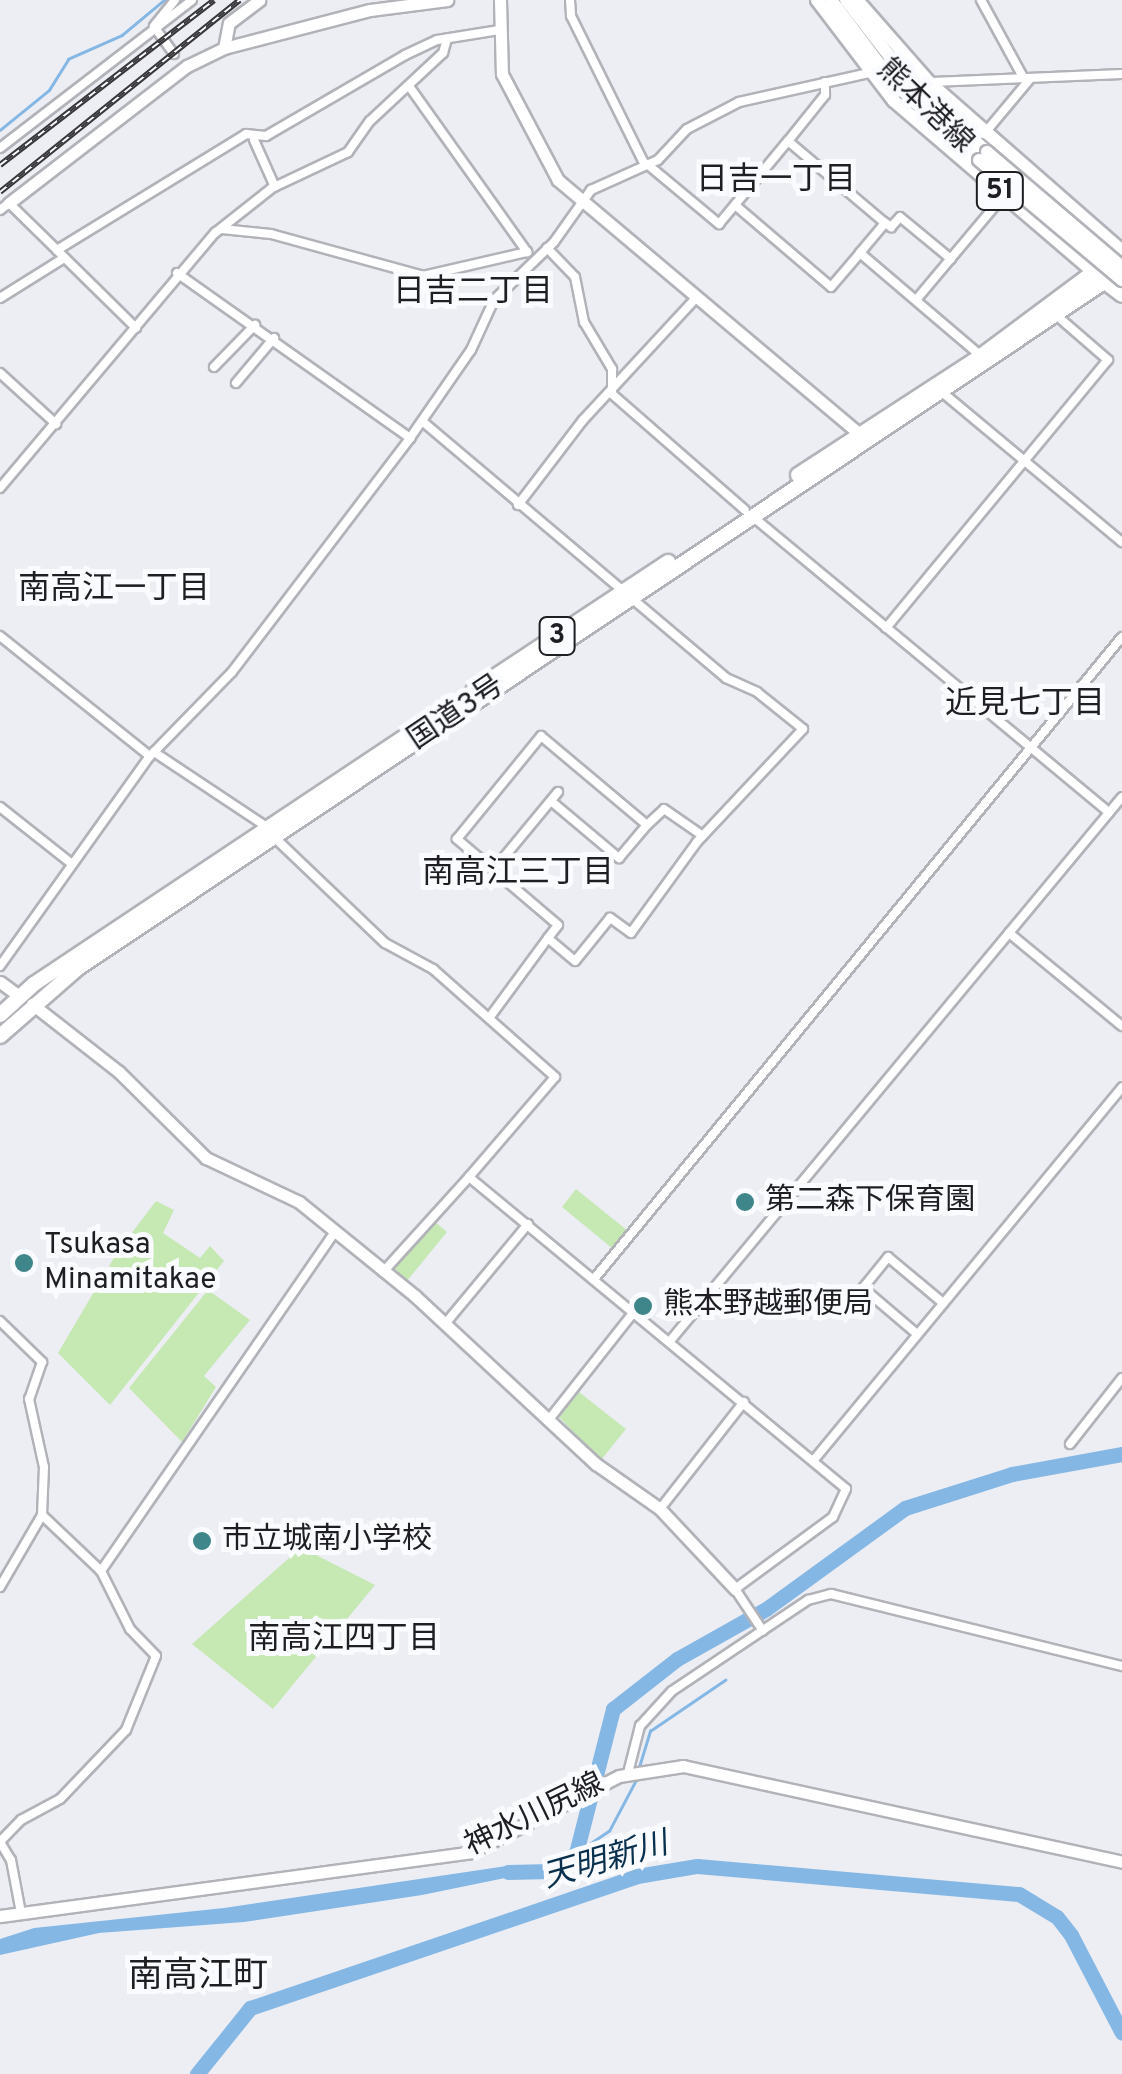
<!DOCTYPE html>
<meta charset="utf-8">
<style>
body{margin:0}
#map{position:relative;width:1122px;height:2074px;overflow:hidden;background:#eceef4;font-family:Overpass,"Noto Sans JP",sans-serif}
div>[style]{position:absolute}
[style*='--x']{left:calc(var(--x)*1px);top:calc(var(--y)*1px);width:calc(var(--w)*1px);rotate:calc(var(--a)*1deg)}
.green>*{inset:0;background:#c6e8b3}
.water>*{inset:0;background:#85b7e4}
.stream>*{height:2.5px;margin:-1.25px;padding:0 1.25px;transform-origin:1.25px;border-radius:1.25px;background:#85b7e4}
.river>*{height:15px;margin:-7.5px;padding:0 7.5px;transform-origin:7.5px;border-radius:7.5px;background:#85b7e4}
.roads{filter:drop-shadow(2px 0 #b1b3b9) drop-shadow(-2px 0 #b1b3b9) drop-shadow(0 2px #b1b3b9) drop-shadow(0 -2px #b1b3b9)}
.street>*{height:8px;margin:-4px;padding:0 4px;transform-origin:4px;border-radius:4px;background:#fff}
.secondary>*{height:11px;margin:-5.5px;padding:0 5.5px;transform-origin:5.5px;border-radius:5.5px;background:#fff}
.primary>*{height:12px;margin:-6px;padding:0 6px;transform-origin:6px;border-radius:6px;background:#fff}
.highway>*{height:14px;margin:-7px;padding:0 7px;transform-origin:7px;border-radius:7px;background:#fff}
.rail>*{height:6px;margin-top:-3px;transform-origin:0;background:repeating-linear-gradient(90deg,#fafbff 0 8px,#37373a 0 16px);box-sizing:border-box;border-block:2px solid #37373a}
.bridges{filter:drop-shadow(2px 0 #b1b3b9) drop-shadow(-2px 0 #b1b3b9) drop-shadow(0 2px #b1b3b9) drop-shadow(0 -2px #b1b3b9)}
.primary-bridge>*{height:12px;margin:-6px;padding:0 6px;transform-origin:6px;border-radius:6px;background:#fff}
.dots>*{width:28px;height:28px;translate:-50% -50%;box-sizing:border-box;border:5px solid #fafbff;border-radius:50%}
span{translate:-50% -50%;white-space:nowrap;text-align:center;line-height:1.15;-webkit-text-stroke:10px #fafbff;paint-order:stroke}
.shield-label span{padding:2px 8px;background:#fafbff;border:2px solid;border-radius:8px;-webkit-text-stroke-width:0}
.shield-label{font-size:28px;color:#1f1f22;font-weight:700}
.street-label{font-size:30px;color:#1f1f22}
.poi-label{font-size:30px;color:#1f1f22}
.left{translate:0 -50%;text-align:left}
.neighbourhood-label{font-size:32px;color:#1f1f22}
.water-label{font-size:32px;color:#082f4d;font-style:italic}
.quarter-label{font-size:35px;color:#1f1f22}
</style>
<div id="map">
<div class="green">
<i style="clip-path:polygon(576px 1189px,628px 1231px,613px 1249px,562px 1207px)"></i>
<i style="clip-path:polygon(156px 1201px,174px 1210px,163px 1233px,200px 1258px,210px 1246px,224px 1261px,110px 1405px,58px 1353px,118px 1251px)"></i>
<i style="clip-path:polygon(434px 1221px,447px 1232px,406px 1282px,393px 1272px,396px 1264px)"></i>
<i style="clip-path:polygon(208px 1290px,250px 1320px,204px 1376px,216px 1387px,182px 1442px,129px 1388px)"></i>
<i style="clip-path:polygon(579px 1392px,626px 1429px,601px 1460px,558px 1416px)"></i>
<i style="clip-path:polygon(306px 1543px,318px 1556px,375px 1585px,273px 1709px,192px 1644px)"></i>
</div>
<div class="water">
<i style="clip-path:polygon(513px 1865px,529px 1873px,422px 1895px,244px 1922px,99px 1933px,0 1955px,0 1939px,34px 1928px,224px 1908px)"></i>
</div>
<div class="stream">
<i style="--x:0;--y:130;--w:63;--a:-39.2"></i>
<i style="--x:49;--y:90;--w:36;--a:-58"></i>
<i style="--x:68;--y:59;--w:59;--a:-24"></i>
<i style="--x:122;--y:35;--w:55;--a:-39.8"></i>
<i style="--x:639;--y:1767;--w:38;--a:-73"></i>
<i style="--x:650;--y:1731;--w:91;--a:-34.2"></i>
<i style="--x:576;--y:1853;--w:40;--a:-34"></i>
<i style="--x:609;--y:1831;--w:58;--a:-62.1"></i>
</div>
<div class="river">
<i style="--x:508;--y:1872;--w:43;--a:-1.3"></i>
<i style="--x:551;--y:1871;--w:31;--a:-36"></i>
<i style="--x:576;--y:1853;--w:149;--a:-75.6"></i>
<i style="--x:613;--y:1709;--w:81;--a:-38"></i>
<i style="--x:677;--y:1659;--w:102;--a:-29.3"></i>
<i style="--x:766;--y:1609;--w:172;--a:-36"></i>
<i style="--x:905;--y:1508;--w:112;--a:-17.6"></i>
<i style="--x:1012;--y:1474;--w:112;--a:-10.3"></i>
<i style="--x:197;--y:2074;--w:85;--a:-51.2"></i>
<i style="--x:250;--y:2008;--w:409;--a:-18.8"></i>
<i style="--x:637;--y:1876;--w:61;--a:-9.5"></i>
<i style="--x:697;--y:1866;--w:323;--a:5"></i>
<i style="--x:1019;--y:1894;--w:44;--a:31.2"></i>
<i style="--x:1057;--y:1917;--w:23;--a:52"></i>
<i style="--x:1071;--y:1935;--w:110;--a:62.5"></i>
</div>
<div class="roads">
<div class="street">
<i style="--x:570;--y:0;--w:16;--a:86"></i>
<i style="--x:571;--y:16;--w:166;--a:63.6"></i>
<i style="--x:981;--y:0;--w:88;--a:61.4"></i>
<i style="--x:174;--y:54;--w:34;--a:-126"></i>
<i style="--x:154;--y:26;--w:33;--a:-51"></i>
<i style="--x:825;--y:82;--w:13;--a:90"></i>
<i style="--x:825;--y:95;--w:59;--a:128.8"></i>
<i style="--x:788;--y:141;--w:127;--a:40.2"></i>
<i style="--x:885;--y:223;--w:39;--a:130"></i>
<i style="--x:860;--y:253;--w:157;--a:40.4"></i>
<i style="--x:932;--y:82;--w:190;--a:-2.4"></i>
<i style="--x:409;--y:86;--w:204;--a:54.6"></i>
<i style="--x:984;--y:134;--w:72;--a:-50.1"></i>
<i style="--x:254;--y:140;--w:51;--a:65.9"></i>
<i style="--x:0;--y:148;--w:242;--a:-37.6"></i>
<i style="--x:647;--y:164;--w:94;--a:39.8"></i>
<i style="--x:719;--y:224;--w:108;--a:-50.3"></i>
<i style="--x:735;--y:205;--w:126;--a:40.5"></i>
<i style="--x:831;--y:287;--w:45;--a:-49.5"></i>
<i style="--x:0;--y:210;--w:11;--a:-38"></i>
<i style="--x:9;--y:203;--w:67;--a:44.4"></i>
<i style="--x:884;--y:222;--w:9;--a:36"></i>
<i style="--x:891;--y:227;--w:13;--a:-48"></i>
<i style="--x:900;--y:217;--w:66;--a:39.5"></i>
<i style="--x:222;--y:229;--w:49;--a:5.8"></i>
<i style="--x:271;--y:234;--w:158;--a:15.4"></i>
<i style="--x:423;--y:276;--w:107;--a:-13"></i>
<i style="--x:547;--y:248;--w:40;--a:46"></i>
<i style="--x:575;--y:277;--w:46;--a:78.7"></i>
<i style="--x:584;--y:322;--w:55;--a:59.2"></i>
<i style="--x:612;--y:369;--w:25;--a:90"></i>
<i style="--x:612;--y:394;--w:176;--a:41.1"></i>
<i style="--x:177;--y:273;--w:286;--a:35.3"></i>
<i style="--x:0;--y:298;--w:75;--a:-32"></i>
<i style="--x:916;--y:300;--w:137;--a:-50"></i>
<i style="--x:136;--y:328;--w:111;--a:-135.4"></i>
<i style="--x:57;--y:250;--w:222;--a:-31.5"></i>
<i style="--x:246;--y:134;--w:20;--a:6"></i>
<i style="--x:266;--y:136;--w:161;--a:-30.2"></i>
<i style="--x:405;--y:55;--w:35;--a:-25"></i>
<i style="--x:437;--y:40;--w:63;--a:-9.2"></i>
<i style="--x:214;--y:367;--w:59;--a:-45.7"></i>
<i style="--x:0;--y:373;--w:76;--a:42.3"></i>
<i style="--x:236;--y:383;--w:59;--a:-49.8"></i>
<i style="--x:943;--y:393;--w:233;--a:39.8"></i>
<i style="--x:422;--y:421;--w:398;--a:40.2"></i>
<i style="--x:726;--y:678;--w:34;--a:24"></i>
<i style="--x:757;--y:692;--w:59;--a:38.8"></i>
<i style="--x:803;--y:729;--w:155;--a:133.2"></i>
<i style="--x:697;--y:842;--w:112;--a:126"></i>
<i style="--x:631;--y:933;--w:26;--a:-144"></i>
<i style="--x:610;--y:918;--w:55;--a:129.1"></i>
<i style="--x:575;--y:961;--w:35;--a:-140"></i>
<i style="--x:548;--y:938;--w:98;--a:126.3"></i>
<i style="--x:0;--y:488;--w:334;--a:-49.9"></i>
<i style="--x:215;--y:233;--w:73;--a:-38.3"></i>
<i style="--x:272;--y:188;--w:84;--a:-25.3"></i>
<i style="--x:348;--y:152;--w:38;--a:-55"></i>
<i style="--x:370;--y:121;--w:100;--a:-43"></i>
<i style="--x:443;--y:53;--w:15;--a:-74"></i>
<i style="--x:518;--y:505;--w:107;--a:-52.6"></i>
<i style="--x:583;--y:420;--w:166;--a:-47.2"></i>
<i style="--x:752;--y:516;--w:464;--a:39.7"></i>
<i style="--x:886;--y:628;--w:348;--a:-50.4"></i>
<i style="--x:1108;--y:360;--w:69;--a:-139.1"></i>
<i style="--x:0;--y:636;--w:192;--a:38.7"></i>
<i style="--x:154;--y:752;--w:136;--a:33.6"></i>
<i style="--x:551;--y:801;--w:89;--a:40"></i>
<i style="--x:619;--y:858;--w:43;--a:-49.7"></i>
<i style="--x:0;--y:807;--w:90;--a:38.3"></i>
<i style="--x:275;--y:838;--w:152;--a:43.7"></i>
<i style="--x:385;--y:943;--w:55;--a:28.4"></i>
<i style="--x:433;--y:969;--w:163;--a:41.5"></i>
<i style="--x:555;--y:1077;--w:132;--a:130.7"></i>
<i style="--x:500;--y:862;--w:91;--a:-50.4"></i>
<i style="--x:1009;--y:933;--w:146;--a:39.5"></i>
<i style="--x:548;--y:938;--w:16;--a:-52"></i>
<i style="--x:558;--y:925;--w:133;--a:-139.6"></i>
<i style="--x:457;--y:839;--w:133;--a:-50.8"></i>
<i style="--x:541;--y:736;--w:138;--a:40"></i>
<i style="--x:647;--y:825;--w:23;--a:-43"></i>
<i style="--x:664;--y:809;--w:47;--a:34.7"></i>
<i style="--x:0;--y:966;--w:258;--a:-54.5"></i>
<i style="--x:150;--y:756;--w:117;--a:-45.7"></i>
<i style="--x:232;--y:672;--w:294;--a:-52.7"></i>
<i style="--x:410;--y:438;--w:107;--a:-55.3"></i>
<i style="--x:471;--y:350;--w:55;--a:-65.3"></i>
<i style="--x:494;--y:300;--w:83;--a:-44"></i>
<i style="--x:554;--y:242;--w:64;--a:-54.6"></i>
<i style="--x:591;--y:190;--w:73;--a:-24.1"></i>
<i style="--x:658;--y:160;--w:42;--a:-46.9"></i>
<i style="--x:687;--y:129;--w:59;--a:-27.4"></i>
<i style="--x:739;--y:102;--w:133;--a:-12.6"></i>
<i style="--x:383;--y:1272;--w:128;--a:-47.8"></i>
<i style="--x:469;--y:1177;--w:489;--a:39.6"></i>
<i style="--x:846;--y:1489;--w:31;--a:115"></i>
<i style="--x:833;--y:1517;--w:122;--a:143.7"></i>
<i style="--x:735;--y:1589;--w:50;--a:56.3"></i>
<i style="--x:594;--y:1279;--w:831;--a:-50.57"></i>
<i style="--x:0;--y:1321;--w:59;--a:44.3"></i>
<i style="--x:42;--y:1362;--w:39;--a:109"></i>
<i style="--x:29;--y:1399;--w:70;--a:77.6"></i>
<i style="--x:44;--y:1467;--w:48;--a:92.4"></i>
<i style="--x:42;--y:1515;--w:81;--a:43.5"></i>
<i style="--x:101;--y:1571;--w:65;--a:63.4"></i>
<i style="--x:130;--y:1629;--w:37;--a:46"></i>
<i style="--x:156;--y:1656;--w:80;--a:112.1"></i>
<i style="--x:126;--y:1730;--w:95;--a:133.7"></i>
<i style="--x:60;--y:1799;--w:44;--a:151.7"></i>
<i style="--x:21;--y:1820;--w:30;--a:134"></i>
<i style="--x:0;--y:1842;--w:21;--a:59"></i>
<i style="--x:11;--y:1860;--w:54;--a:79.3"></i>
<i style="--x:445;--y:1324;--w:130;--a:-50.3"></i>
<i style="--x:917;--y:1334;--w:71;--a:-139.6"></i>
<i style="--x:863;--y:1288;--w:40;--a:-51"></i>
<i style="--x:888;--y:1257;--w:72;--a:39.9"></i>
<i style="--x:670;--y:1341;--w:707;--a:-50.28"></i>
<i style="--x:551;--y:1417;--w:134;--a:-51.7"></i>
<i style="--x:1070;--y:1444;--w:84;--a:-51.8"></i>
<i style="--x:813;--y:1461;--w:485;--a:-50.4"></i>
<i style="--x:660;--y:1509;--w:136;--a:-51.9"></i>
<i style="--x:101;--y:1571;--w:412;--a:-55.4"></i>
<i style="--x:0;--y:1587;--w:83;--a:-59.7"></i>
<i style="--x:628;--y:1773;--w:49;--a:-75.7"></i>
<i style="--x:640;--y:1726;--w:47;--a:-47.6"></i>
<i style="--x:672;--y:1691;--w:164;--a:-33.8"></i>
<i style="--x:808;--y:1600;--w:24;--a:-15"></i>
<i style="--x:831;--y:1594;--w:300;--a:13.9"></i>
</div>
<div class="secondary">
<i style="--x:500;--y:0;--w:74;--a:88.5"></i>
<i style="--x:502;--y:74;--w:120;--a:62.2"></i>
<i style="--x:558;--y:180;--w:400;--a:40.1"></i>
<i style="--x:224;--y:48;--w:25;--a:-79"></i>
<i style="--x:229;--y:23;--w:38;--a:-37"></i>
<i style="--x:9;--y:203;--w:225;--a:-37.6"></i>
<i style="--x:187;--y:66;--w:41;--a:-25.9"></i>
<i style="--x:224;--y:48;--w:151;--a:-14.6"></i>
<i style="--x:370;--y:10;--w:78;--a:-7.4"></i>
<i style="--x:0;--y:982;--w:24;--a:36"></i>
<i style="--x:32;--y:1004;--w:110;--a:38"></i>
<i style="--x:119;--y:1072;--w:122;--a:44.7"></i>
<i style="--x:206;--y:1158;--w:103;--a:25.3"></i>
<i style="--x:299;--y:1202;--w:149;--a:39"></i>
<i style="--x:415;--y:1296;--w:247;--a:42.9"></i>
<i style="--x:596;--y:1464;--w:78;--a:35.1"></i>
<i style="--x:660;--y:1509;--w:110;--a:46.8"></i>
<i style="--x:0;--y:1916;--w:475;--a:-7.7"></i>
<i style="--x:471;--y:1852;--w:166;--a:-27.2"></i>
<i style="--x:619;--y:1776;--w:65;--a:-8.9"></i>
<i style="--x:683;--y:1766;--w:449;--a:12.3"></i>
</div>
<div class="primary">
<i style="--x:817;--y:0;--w:127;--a:52.7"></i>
<i style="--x:894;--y:101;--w:270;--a:40.6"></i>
<i style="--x:831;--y:0;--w:100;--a:53.1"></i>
<i style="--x:891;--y:80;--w:119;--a:42.3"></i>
<i style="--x:846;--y:0;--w:108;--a:52.2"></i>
<i style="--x:912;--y:85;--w:101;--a:41.8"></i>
<i style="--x:857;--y:0;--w:109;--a:48.7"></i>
<i style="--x:929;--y:82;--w:257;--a:41.2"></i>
</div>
<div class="highway">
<i style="--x:1105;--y:282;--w:21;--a:37"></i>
<i style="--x:798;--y:475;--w:218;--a:-33"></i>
<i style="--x:981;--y:356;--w:176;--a:-36.7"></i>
<i style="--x:473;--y:691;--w:234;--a:-33.5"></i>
<i style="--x:0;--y:1015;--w:46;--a:-42.4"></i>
<i style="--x:34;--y:984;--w:492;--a:-33.7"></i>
<i style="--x:0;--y:1036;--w:103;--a:-41.1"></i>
<i style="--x:78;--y:968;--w:1256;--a:-33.77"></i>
</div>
</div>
<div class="rail">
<i style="--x:0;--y:165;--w:270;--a:-37.6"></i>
<i style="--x:0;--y:192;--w:307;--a:-38.7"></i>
</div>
<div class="bridges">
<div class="primary-bridge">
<i style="--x:987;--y:152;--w:177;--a:40.4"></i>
<i style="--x:979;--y:160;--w:187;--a:40"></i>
</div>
</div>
<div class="dots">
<i style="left:745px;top:1202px;background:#3e8689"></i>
<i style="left:24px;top:1263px;background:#3e8689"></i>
<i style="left:643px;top:1306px;background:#3e8689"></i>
<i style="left:202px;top:1541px;background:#3e8689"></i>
</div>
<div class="shield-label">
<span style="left:1000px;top:191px">51</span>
<span style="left:557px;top:636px">3</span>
</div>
<div class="street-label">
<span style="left:924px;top:107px;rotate:44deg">熊本港線</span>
<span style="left:457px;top:714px;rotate:-34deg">国道3号</span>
<span style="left:535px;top:1816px;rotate:-26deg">神水川尻線</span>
</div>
<div class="poi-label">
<span class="left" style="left:765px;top:1202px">第二森下保育園</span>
<span class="left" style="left:44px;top:1263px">Tsukasa<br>Minamitakae</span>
<span class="left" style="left:663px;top:1306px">熊本野越郵便局</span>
<span class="left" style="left:222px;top:1541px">市立城南小学校</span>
</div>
<div class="neighbourhood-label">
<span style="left:776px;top:181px">日吉一丁目</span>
<span style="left:473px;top:293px">日吉二丁目</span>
<span style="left:114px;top:590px">南高江一丁目</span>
<span style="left:1025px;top:705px">近見七丁目</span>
<span style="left:518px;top:874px">南高江三丁目</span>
<span style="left:344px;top:1640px">南高江四丁目</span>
</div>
<div class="water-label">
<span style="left:606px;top:1862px;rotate:-16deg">天明新川</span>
</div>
<div class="quarter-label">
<span style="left:198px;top:1977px">南高江町</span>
</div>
</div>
